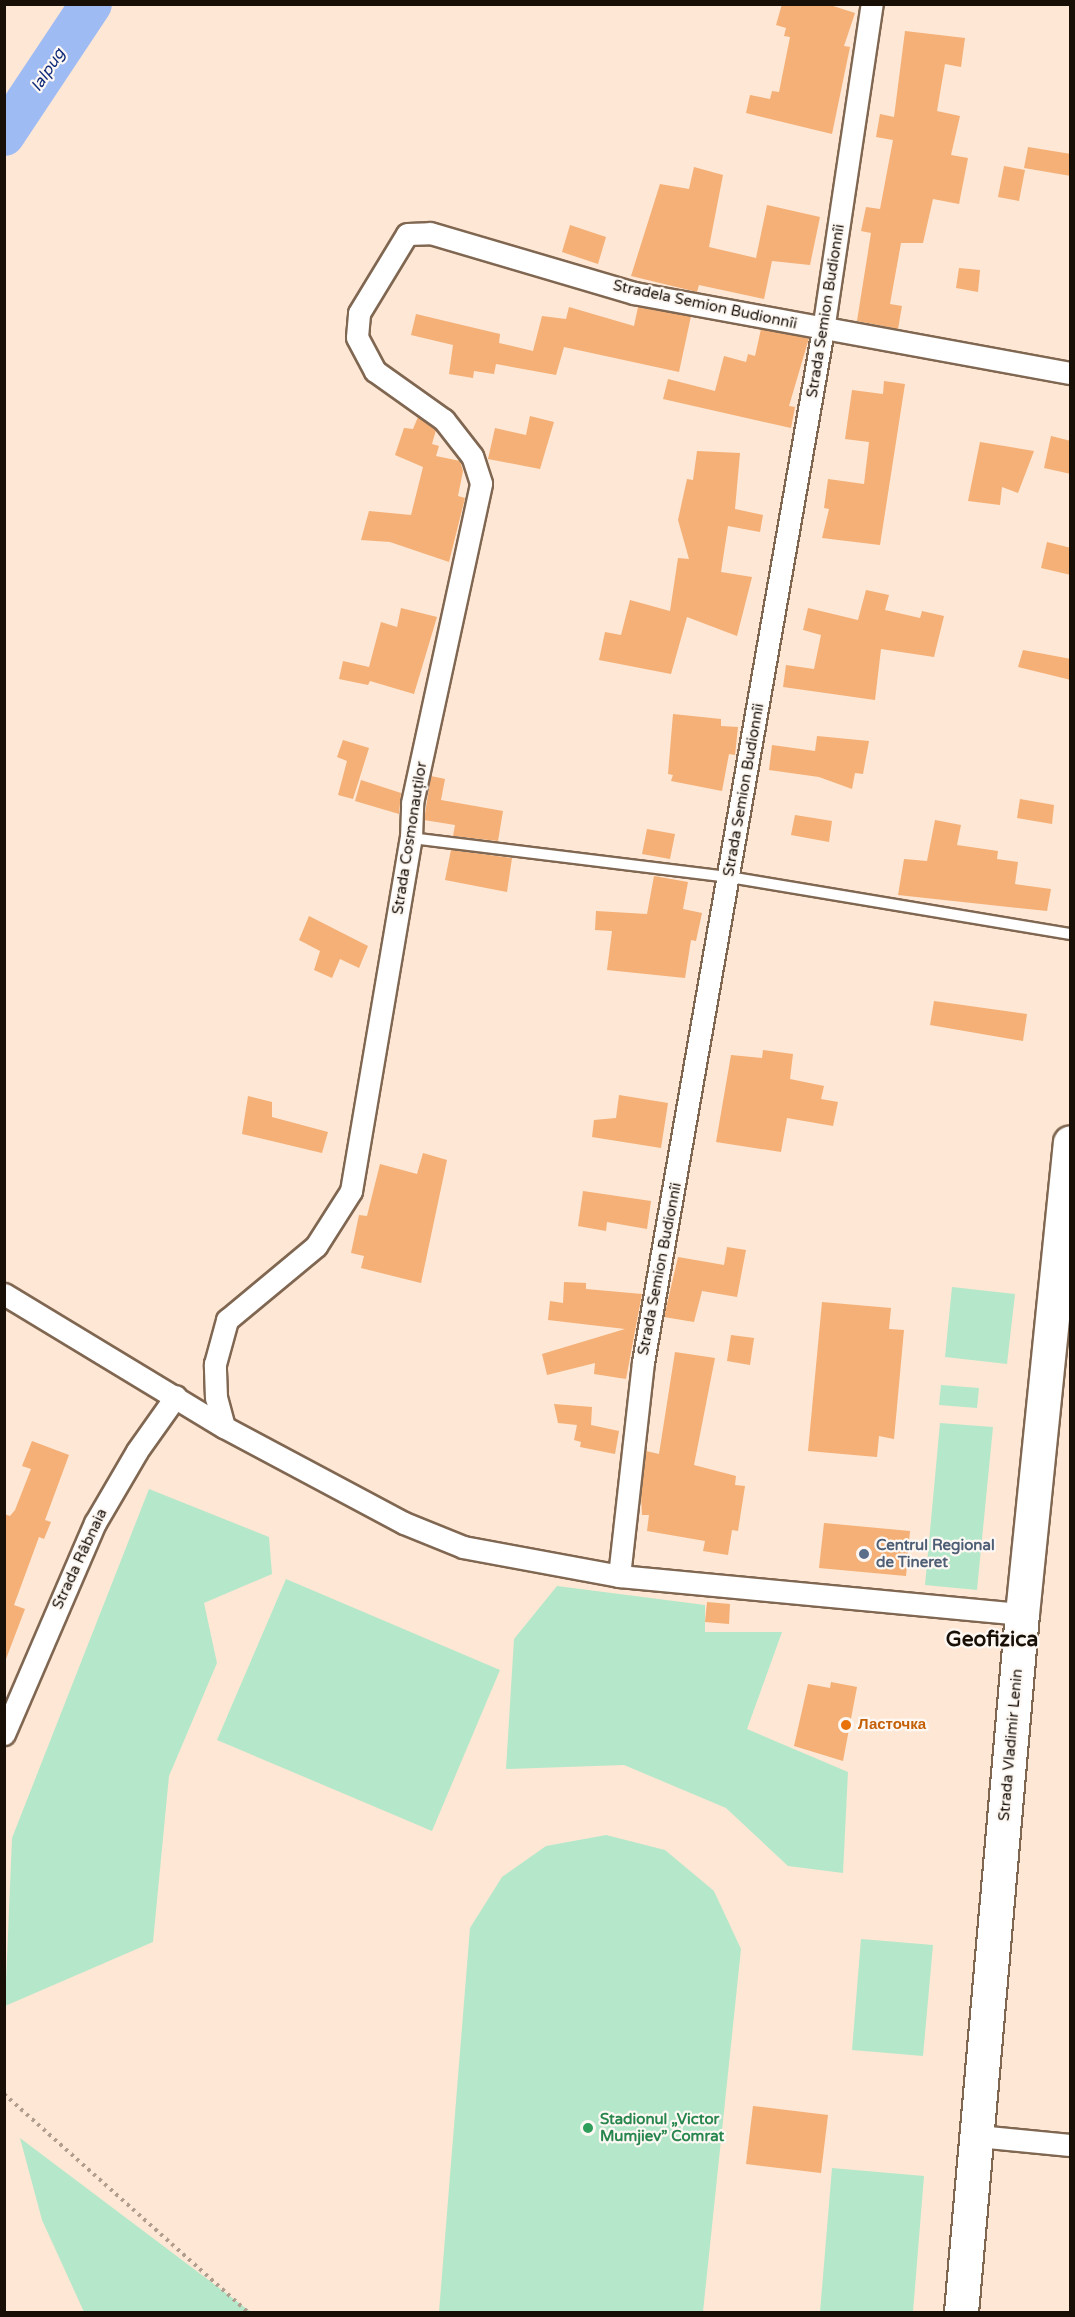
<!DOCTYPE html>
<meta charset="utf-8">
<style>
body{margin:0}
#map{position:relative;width:1075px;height:2317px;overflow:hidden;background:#fee7d4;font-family:"Varela Round",sans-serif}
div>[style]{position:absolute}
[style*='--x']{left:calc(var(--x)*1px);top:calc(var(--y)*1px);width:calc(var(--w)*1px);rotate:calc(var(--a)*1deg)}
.green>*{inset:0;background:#b5e8ca}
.river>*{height:42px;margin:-21px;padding:0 21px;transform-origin:21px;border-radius:21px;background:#9fbbf4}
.building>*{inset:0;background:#f4b076}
.path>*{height:4px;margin-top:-2px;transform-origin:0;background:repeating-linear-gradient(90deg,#b19e8f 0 3px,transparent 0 7.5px)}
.roads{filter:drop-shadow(2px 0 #806752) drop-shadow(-2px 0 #806752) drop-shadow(0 2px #806752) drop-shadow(0 -2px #806752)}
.lane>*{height:10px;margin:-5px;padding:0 5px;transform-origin:5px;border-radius:5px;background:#fff}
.street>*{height:21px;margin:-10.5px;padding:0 10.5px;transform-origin:10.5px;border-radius:10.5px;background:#fff}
.primary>*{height:33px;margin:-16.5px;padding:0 16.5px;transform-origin:16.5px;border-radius:16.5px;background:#fff}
.dots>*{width:16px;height:16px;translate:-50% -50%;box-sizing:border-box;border:3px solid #fdf8f3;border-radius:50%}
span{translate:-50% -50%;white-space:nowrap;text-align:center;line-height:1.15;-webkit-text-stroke:4.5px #fdf8f3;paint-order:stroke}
.street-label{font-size:15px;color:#180f07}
.service-label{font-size:15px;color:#4e5e75;font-weight:700}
.left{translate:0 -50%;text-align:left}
.food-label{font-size:15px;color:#c56008;font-weight:700}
.leisure-label{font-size:15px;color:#27864d;font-weight:700}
.water-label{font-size:16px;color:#0e2978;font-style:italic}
.district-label{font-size:21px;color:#180f07;font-weight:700}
.frame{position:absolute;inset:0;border:6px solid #180f07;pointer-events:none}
</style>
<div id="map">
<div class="green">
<i style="clip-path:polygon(952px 1287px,1015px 1294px,1007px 1364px,945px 1357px)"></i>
<i style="clip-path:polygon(941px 1385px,979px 1388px,977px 1408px,939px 1405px)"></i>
<i style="clip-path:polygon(940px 1423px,993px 1427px,977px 1590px,925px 1585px)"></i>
<i style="clip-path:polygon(149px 1489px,269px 1537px,272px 1574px,204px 1603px,217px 1663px,169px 1776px,153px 1942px,5px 2006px,12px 1838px)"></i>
<i style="clip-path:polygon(286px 1579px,500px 1670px,432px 1831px,217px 1740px)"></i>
<i style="clip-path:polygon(557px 1586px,705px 1605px,705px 1632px,782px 1632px,747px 1729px,848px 1772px,843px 1873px,788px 1866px,726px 1808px,624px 1765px,506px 1769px,514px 1639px)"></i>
<i style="clip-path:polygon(606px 1835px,665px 1850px,714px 1891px,741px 1949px,703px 2312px,439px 2312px,470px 1928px,502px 1877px,546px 1846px)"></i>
<i style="clip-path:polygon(861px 1939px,933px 1945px,923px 2056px,852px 2050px)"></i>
<i style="clip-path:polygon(20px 2138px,251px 2312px,84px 2312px,42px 2220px)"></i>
<i style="clip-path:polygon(832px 2168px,924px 2176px,913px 2312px,820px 2312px)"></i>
</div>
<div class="river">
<i style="--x:4;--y:135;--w:157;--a:-56.4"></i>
</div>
<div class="building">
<i style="clip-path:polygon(782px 4px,827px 4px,855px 13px,844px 46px,850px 47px,832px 134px,746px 113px,750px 95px,770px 99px,772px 91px,779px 92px,790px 37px,784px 36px,786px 28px,776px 25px)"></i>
<i style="clip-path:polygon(905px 31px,965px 38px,961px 67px,945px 64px,937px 111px,960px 116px,951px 155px,968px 158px,959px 204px,933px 199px,923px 243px,901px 243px,890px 304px,902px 306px,898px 329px,857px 321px,871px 233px,861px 231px,866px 207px,880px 209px,893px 140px,876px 137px,880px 114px,894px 117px)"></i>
<i style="clip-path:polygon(1028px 147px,1071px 154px,1071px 176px,1024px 168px)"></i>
<i style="clip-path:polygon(1004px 166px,1025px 170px,1019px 201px,998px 197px)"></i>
<i style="clip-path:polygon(694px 167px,723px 175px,709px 247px,756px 258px,767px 205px,820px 217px,810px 265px,772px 261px,764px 299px,699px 285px,697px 292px,631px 276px,660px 184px,689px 189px)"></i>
<i style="clip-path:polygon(570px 225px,606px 237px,598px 264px,562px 252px)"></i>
<i style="clip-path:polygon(959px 268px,980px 270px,978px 292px,956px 288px)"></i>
<i style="clip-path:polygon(569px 307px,634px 326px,638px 307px,691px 316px,679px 372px,564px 347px,556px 375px,496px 364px,494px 374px,474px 371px,473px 378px,449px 374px,453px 345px,411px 335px,416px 314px,500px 334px,499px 343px,533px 351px,542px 316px,566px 319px)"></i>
<i style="clip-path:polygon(761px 329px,809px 338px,789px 406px,795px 407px,791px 428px,663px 399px,668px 379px,715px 391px,724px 356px,746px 362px,748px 354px,755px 356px)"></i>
<i style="clip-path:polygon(884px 381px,905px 384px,880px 545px,822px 538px,829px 509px,824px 508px,828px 479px,864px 484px,869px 442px,845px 439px,852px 390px,883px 394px)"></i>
<i style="clip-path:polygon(530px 416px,554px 422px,540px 469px,488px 459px,495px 428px,526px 435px)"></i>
<i style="clip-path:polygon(418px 417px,436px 430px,432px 444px,439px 446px,436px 456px,460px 461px,463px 471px,458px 496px,465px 498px,449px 562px,390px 542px,361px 540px,369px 511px,411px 515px,423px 467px,395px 455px,404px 428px,413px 429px)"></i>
<i style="clip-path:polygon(1051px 436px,1071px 441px,1071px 474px,1044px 468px)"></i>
<i style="clip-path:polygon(980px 442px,1034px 451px,1018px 493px,1002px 487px,1000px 505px,968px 501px)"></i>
<i style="clip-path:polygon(697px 451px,740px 453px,735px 509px,763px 515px,760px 532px,728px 526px,721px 572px,752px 577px,737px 636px,687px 617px,671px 674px,599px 660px,605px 632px,621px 635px,630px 600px,670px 611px,678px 558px,689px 559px,678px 520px,687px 479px,693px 480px)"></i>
<i style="clip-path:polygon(1047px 542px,1071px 548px,1071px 575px,1041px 568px)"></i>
<i style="clip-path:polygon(866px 590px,889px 595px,885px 610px,920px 618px,922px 611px,944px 616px,934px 657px,881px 649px,875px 700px,783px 687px,786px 665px,814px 669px,821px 635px,803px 630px,808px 608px,858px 620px)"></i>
<i style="clip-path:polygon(401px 608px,437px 617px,414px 694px,370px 681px,368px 685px,339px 679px,343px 661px,369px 667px,381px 622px,397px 627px)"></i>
<i style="clip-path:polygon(1023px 650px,1071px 659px,1071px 680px,1018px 667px)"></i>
<i style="clip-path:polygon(673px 714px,721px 719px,721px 726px,738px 727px,735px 755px,729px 754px,722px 791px,671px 781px,673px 775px,668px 774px)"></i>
<i style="clip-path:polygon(817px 736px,869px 741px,863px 774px,855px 773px,852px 789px,819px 777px,769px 770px,772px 745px,815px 751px)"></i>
<i style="clip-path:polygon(343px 740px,369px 748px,353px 799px,338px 795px,347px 761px,337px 757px)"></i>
<i style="clip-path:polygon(431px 776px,445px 779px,441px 800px,503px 811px,498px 841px,453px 836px,455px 825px,424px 820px)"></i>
<i style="clip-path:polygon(361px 780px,401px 793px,399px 814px,355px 801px)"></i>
<i style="clip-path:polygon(1020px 799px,1054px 805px,1052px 824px,1017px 818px)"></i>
<i style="clip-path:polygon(795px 815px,832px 821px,829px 842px,791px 835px)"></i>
<i style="clip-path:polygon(935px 820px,961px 825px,957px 845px,998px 851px,997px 859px,1018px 862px,1015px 884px,1051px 889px,1047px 911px,898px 895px,904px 859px,927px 861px)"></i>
<i style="clip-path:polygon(647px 829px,675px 834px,670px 859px,642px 854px)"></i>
<i style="clip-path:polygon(451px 850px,512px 858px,507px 892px,445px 880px)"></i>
<i style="clip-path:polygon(654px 876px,688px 882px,683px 909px,702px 913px,696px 941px,691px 940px,685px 978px,607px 970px,612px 931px,595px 930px,596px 911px,647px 914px)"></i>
<i style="clip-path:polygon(309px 916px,368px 946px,359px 968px,340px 959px,332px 978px,314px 970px,320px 951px,299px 940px)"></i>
<i style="clip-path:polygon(934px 1001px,1027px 1014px,1023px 1041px,930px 1025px)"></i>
<i style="clip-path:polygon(763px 1050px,793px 1054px,790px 1079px,824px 1086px,821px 1099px,838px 1102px,833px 1126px,787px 1118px,781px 1152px,716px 1142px,731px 1055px,762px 1058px)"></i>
<i style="clip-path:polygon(619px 1095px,668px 1103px,661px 1148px,592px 1137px,594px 1120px,616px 1118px)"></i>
<i style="clip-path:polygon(248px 1096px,272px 1102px,272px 1117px,328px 1132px,322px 1153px,242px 1134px)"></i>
<i style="clip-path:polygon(423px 1153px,447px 1160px,421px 1283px,361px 1268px,364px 1256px,351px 1253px,359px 1215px,367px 1216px,380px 1164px,417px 1174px)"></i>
<i style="clip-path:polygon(583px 1191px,651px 1201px,647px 1229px,607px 1222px,606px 1231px,578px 1226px)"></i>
<i style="clip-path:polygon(727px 1247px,746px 1250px,737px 1297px,702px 1291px,694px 1322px,664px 1317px,678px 1257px,724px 1265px)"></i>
<i style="clip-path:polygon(564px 1282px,586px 1283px,586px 1289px,642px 1294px,626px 1379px,594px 1374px,595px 1363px,547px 1375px,542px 1354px,625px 1329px,548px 1320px,550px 1301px,563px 1303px)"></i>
<i style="clip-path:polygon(822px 1302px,891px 1308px,889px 1329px,904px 1330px,894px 1439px,879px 1436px,877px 1457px,808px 1451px)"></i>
<i style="clip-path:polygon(731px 1335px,754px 1338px,750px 1365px,727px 1361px)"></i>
<i style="clip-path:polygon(675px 1352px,715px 1358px,694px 1465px,736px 1476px,735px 1485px,745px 1486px,738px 1531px,732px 1530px,728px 1555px,703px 1551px,705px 1541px,647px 1531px,649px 1515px,642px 1515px,641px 1496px,646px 1451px,659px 1454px)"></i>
<i style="clip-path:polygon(554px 1404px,592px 1407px,591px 1425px,619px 1431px,615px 1454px,580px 1447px,581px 1442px,574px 1440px,577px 1425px,558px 1423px)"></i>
<i style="clip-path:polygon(32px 1441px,69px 1455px,45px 1520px,51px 1522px,44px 1539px,39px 1537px,14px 1605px,25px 1609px,6px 1659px,4px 1514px,10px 1516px,15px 1510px,31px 1469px,22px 1466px)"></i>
<i style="clip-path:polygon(824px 1523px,910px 1531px,906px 1576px,819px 1568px)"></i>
<i style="clip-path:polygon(707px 1602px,730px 1604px,729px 1624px,705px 1622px)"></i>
<i style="clip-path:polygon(831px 1682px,857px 1687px,843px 1761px,794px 1746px,808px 1684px,830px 1688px)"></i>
<i style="clip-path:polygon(753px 2106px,828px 2115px,821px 2173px,746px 2164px)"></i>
</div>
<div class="path">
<i style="--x:4;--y:2094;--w:327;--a:41.8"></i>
</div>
<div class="roads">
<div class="lane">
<i style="--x:411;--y:838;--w:320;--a:7"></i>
<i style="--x:729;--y:877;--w:346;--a:9.5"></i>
</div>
<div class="street">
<i style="--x:4;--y:1294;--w:257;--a:31.2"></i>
<i style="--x:224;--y:1427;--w:204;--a:28.1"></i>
<i style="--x:404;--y:1523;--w:64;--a:22.1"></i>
<i style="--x:463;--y:1547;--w:159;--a:10.5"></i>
<i style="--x:619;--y:1576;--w:405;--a:5.4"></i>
<i style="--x:224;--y:1427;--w:30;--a:-105"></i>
<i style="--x:216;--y:1398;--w:34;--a:-92"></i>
<i style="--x:215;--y:1364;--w:46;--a:-74.7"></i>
<i style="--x:227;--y:1320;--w:116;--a:-39.7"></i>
<i style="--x:316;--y:1246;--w:65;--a:-57.5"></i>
<i style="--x:351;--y:1191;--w:358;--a:-80.4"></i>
<i style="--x:411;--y:838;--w:35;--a:-88"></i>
<i style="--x:412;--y:803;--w:327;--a:-77.8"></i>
<i style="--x:481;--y:483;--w:28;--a:-108"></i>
<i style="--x:472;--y:456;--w:46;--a:-127.9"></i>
<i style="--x:444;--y:420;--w:85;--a:-144.6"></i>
<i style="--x:375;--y:371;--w:38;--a:-118"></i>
<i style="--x:357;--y:337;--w:24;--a:-85"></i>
<i style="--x:359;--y:313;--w:92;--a:-58.7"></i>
<i style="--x:407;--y:234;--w:23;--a:-2"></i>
<i style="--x:430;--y:233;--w:213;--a:16.4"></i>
<i style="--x:634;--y:293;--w:443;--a:10.4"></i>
<i style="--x:619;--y:1576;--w:215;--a:-83.6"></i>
<i style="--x:643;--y:1362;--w:1048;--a:-80.11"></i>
<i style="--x:823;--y:330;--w:330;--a:-81.5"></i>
<i style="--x:4;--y:1734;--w:230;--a:-66.7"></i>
<i style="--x:95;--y:1523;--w:83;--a:-59.7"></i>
<i style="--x:137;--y:1451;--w:67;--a:-54.7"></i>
<i style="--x:978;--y:2136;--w:92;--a:5.6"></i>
</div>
<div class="primary">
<i style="--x:961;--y:2312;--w:701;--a:-85.01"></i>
<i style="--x:1022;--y:1614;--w:474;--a:-84.2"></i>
</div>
</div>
<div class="dots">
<i style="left:864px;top:1554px;background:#5c6f8a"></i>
<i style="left:846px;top:1725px;background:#e8710a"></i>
<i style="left:588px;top:2128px;background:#2e9e5b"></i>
</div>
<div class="street-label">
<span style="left:705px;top:305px;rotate:12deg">Stradela Semion Budionnîi</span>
<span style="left:826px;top:311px;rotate:-81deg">Strada Semion Budionnîi</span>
<span style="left:744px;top:790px;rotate:-80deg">Strada Semion Budionnîi</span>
<span style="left:410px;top:838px;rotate:-81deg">Strada Cosmonauților</span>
<span style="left:660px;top:1269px;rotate:-79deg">Strada Semion Budionnîi</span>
<span style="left:80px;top:1559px;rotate:-65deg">Strada Râbnaia</span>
<span style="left:1011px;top:1745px;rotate:-85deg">Strada Vladimir Lenin</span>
</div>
<div class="service-label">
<span class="left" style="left:876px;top:1554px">Centrul Regional<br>de Tineret</span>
</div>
<div class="food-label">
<span class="left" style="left:858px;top:1725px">Ласточка</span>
</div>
<div class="leisure-label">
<span class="left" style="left:600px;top:2128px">Stadionul „Victor<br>Mumjiev” Comrat</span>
</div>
<div class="water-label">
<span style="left:48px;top:70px;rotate:-57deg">Ialpug</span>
</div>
<div class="district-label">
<span style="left:992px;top:1640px">Geofizica</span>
</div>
<div class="frame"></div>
</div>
